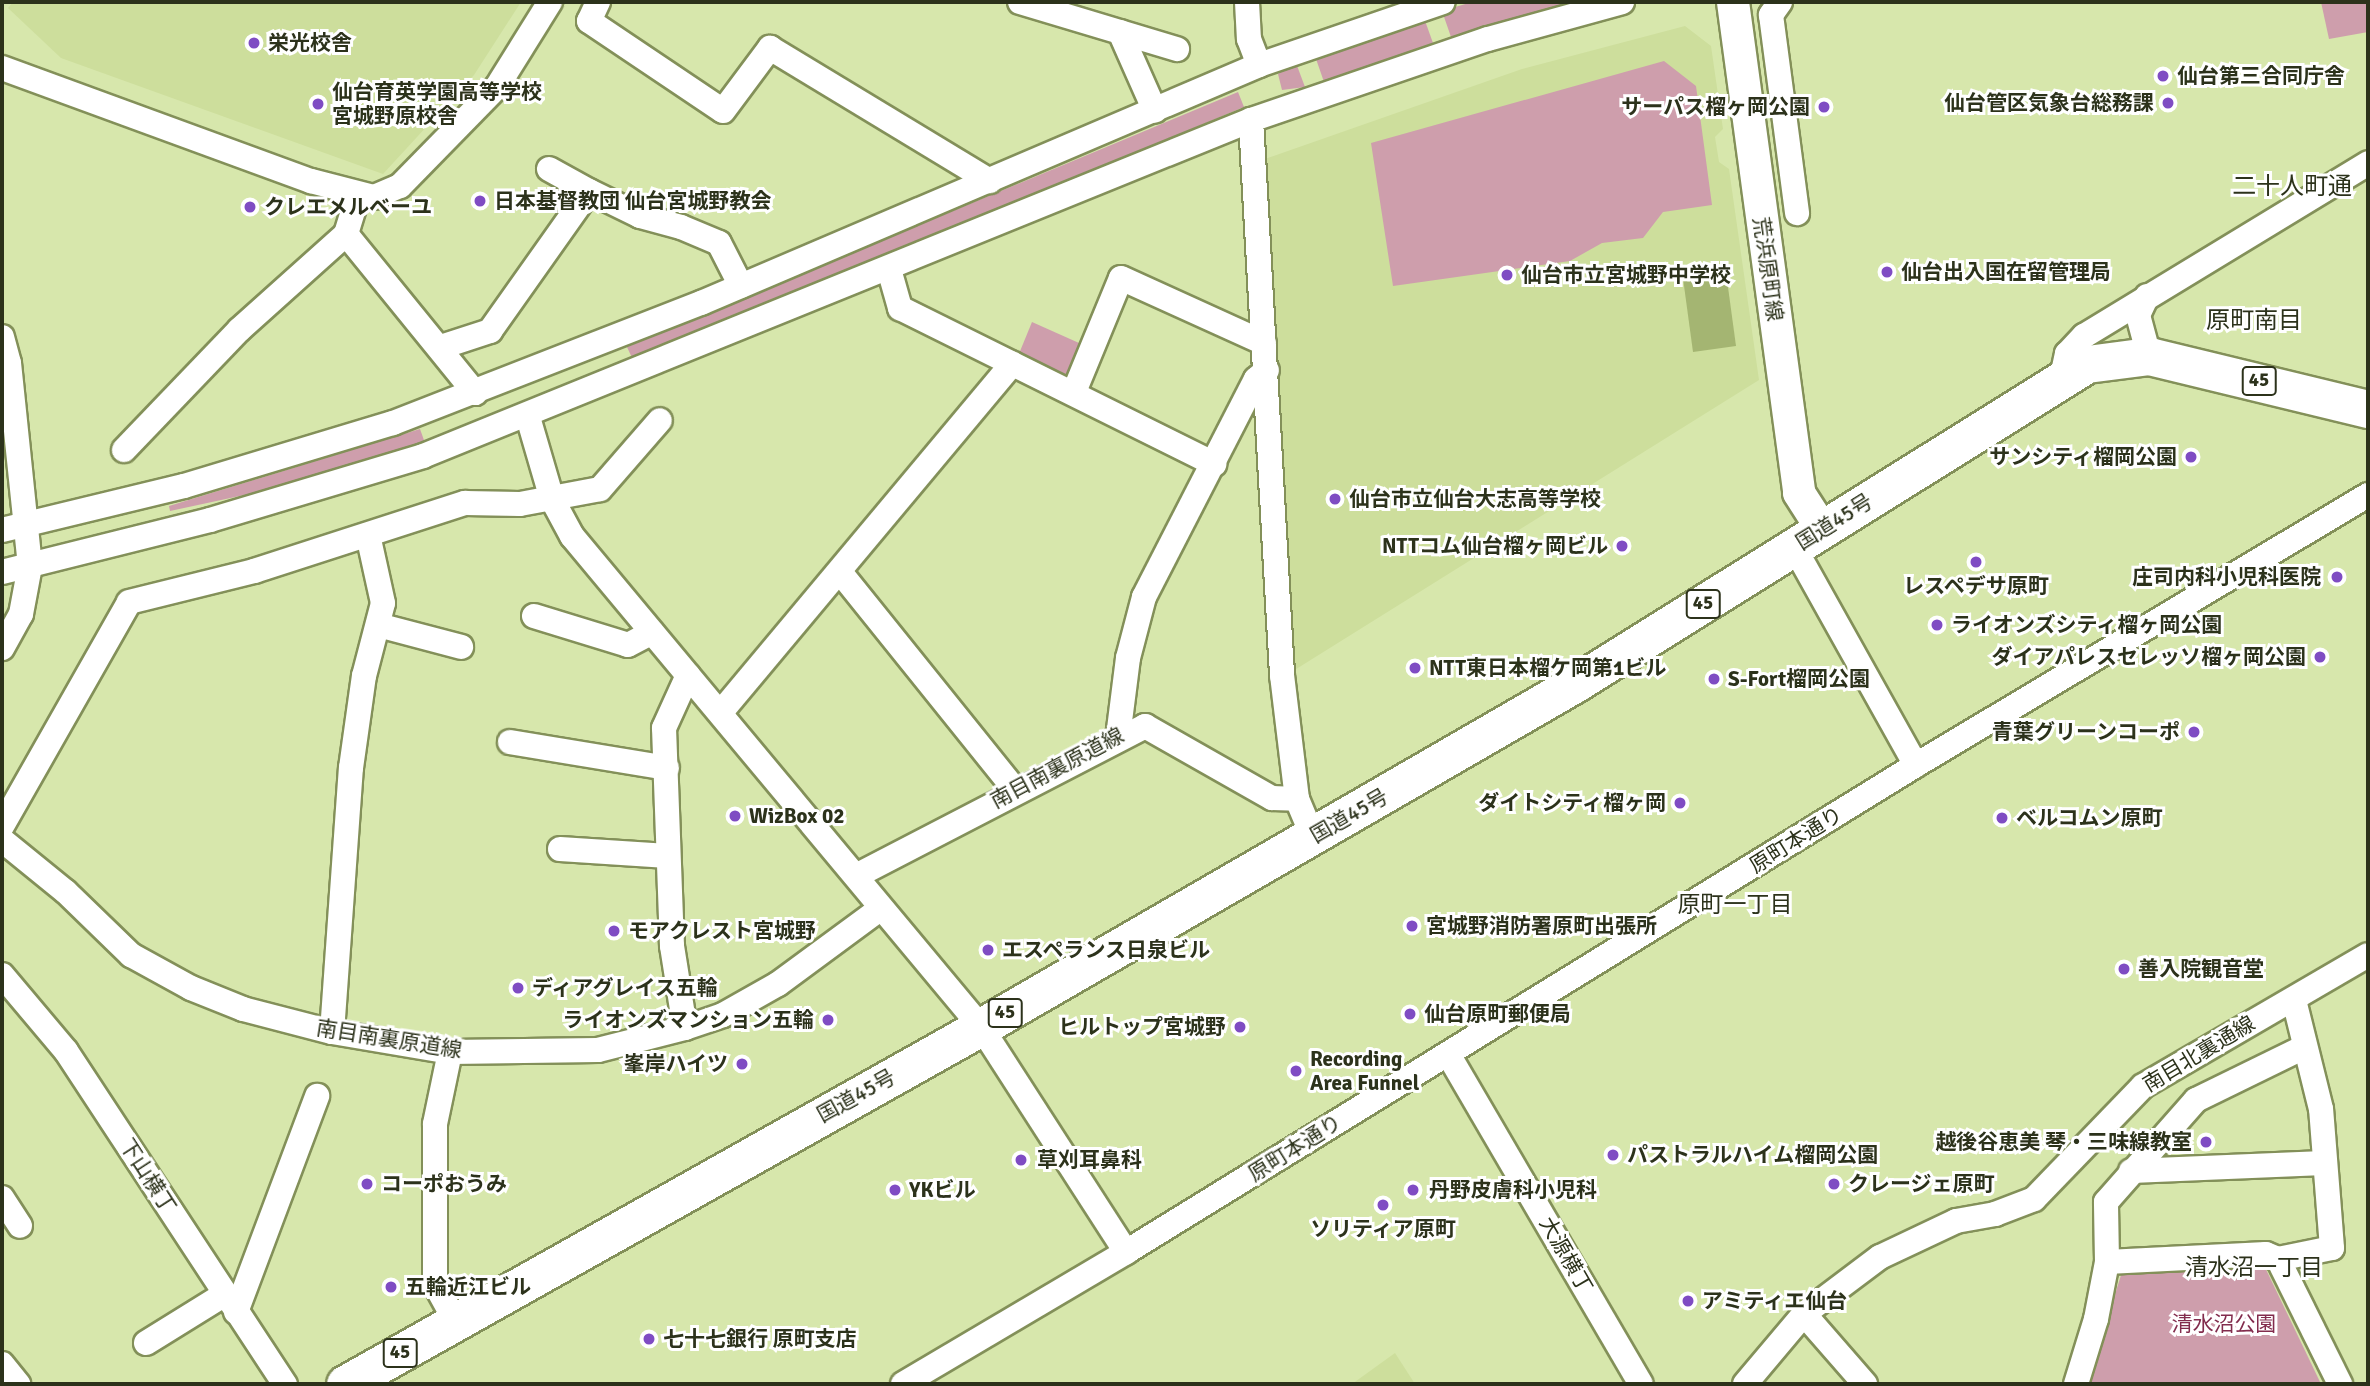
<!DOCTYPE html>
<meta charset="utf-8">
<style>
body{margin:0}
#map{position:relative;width:2370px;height:1386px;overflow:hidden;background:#d7e7ac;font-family:Signika,"Noto Sans JP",sans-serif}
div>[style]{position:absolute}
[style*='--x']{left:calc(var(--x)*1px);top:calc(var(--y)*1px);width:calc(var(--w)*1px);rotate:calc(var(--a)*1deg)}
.built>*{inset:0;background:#cdde9c}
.green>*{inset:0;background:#ce9eac}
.water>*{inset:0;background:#a4b572}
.roads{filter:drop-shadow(2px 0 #839059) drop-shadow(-2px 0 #839059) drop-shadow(0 2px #839059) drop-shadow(0 -2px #839059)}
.minor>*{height:24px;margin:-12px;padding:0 12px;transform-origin:12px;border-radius:12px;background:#fff}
.major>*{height:32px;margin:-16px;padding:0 16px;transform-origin:16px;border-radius:16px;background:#fff}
.highway>*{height:37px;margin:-18.5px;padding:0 18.5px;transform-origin:18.5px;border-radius:18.5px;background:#fff}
.dots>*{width:19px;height:19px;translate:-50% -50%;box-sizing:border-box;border:4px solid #fff;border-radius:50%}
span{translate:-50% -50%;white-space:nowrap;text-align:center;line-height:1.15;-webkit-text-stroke:6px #fff;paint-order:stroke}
.shield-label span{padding:2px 5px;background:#fff;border:2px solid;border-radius:5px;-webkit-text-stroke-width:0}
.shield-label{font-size:19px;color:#2c321b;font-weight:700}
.poi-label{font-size:21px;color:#2c321b;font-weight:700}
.left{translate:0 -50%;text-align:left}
.right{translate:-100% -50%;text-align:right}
.street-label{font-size:21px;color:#2c321b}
.park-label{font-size:21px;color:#822c4d}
.neighbourhood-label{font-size:23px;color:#2c321b}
.quarter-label{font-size:24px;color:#2c321b}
.frame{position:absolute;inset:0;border:4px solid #2c321b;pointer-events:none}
</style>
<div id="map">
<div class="built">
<i style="clip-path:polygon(13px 2px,521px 2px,474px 75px,383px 174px,61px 58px,8px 8px)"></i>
<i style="clip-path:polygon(1685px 26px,1711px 46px,1723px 129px,1715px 137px,1719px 162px,1729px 169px,1759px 380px,1293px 671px,1262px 160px,1522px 69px)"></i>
<i style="clip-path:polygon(1395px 1353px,1415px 1384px,1352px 1384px)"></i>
</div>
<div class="green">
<i style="clip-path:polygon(1472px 2px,1580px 2px,1451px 37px,1442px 11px)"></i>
<i style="clip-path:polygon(2321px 2px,2368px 2px,2368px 32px,2329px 39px)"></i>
<i style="clip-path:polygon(1424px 18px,1433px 43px,1324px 82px,1315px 56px)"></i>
<i style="clip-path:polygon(1664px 61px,1696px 86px,1712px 205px,1663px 212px,1643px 238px,1602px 243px,1570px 261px,1393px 286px,1371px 143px)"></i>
<i style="clip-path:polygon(1296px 63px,1305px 87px,1282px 90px,1278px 74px)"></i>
<i style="clip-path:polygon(1238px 92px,1244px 107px,634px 362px,627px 347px)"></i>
<i style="clip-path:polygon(1032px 322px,1088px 347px,1071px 385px,1016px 361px)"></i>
<i style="clip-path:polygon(420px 429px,425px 443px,310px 481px,170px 511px,169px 506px)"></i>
<i style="clip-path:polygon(2261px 1259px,2321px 1384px,2087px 1384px,2122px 1272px)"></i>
</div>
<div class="water">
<i style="clip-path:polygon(1725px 265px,1736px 346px,1693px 352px,1682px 271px)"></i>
</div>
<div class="roads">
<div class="minor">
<i style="--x:598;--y:2;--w:21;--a:115"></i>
<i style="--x:589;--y:21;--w:161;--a:33.9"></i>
<i style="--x:723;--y:111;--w:79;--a:-53.3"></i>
<i style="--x:770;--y:48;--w:257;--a:31.2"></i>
<i style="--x:1020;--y:2;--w:164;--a:16.7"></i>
<i style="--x:1247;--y:2;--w:37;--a:87"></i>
<i style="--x:1249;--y:39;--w:28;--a:69"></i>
<i style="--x:1780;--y:2;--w:16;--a:125"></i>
<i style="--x:1771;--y:15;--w:200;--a:82.5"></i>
<i style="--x:1120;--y:32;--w:86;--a:66.1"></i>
<i style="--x:2;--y:68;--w:329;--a:20.1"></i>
<i style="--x:311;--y:181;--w:65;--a:14.3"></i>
<i style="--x:374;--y:197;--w:28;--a:-23"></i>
<i style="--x:400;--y:186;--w:139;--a:-45.6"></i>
<i style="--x:497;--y:87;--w:100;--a:-58.1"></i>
<i style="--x:1251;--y:120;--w:556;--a:86.8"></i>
<i style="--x:1282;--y:675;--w:125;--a:83.1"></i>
<i style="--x:1297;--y:799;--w:41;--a:67.2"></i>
<i style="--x:549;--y:169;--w:46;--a:28.8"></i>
<i style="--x:346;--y:234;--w:205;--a:50.9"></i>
<i style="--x:889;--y:269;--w:41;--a:74.2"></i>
<i style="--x:900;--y:308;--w:351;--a:26.4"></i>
<i style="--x:2147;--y:296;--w:21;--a:115"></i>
<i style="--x:2138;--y:315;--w:42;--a:75"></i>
<i style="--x:2;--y:337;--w:27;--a:75"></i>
<i style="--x:9;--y:363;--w:204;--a:84.1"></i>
<i style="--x:30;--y:566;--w:49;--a:100.6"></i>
<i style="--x:21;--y:614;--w:39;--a:119"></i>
<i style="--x:441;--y:347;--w:52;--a:-18.1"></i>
<i style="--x:490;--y:331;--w:171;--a:-54.7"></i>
<i style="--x:589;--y:191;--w:57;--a:26.1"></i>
<i style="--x:640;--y:216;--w:42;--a:15"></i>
<i style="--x:681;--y:227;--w:41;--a:22.8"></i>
<i style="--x:719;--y:243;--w:48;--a:62.9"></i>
<i style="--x:2062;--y:377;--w:24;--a:-78"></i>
<i style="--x:2067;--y:354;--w:25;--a:-47"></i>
<i style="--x:2084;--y:336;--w:333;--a:-31.3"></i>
<i style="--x:1074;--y:392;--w:123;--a:-67.6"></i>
<i style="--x:1121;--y:278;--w:157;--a:24.4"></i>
<i style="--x:528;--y:417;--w:85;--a:73.7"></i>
<i style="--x:552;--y:499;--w:42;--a:61.6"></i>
<i style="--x:572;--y:536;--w:639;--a:50.21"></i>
<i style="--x:981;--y:1027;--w:268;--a:57.2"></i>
<i style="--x:124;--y:450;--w:166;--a:-46.2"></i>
<i style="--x:239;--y:330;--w:144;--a:-41.9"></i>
<i style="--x:346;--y:234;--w:41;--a:-72.9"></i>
<i style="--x:2;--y:530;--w:187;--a:-13.6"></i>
<i style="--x:184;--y:486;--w:218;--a:-16.8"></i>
<i style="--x:393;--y:423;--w:331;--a:-21.3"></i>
<i style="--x:701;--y:303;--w:607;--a:-23.1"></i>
<i style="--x:1259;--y:65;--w:194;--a:-18.9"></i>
<i style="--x:1794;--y:547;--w:250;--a:60.8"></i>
<i style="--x:2;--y:572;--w:214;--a:-14"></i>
<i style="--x:210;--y:520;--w:222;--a:-16.7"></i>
<i style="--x:423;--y:456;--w:894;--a:-22.09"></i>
<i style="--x:1251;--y:120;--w:250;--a:-18.9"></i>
<i style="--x:1488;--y:39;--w:139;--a:-15.4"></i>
<i style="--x:840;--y:572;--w:281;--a:51.2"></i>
<i style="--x:534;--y:616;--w:98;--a:17.1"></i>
<i style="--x:628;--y:645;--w:27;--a:-28"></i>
<i style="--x:378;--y:625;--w:86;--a:14.8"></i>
<i style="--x:721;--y:712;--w:454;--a:-50.1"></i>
<i style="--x:1118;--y:737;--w:80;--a:-82.8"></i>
<i style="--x:1128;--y:658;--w:63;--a:-75.3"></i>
<i style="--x:1144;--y:597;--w:245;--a:-62.8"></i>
<i style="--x:1256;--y:379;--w:14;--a:-39"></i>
<i style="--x:510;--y:742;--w:159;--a:9.4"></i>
<i style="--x:2;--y:826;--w:257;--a:-60.4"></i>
<i style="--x:129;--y:602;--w:129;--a:-13.9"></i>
<i style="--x:254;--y:571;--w:222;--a:-17.9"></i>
<i style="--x:465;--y:503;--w:55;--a:1"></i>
<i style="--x:520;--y:504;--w:81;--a:-10.6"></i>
<i style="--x:600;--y:489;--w:91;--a:-49"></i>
<i style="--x:2;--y:840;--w:82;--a:39.1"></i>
<i style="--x:66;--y:892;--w:91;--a:44.1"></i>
<i style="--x:131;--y:955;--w:68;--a:28.8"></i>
<i style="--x:191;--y:988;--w:56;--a:22"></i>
<i style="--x:243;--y:1009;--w:92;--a:14.5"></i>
<i style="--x:332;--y:1032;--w:120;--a:9.6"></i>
<i style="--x:450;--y:1052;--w:148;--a:-0.8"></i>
<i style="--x:598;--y:1050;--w:90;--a:-14.2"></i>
<i style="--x:685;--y:1028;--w:40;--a:-18.9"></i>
<i style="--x:723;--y:1015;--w:63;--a:-29.4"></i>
<i style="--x:778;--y:984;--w:128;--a:-36.4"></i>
<i style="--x:560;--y:849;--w:108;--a:3.7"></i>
<i style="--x:856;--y:876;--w:326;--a:-27.4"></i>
<i style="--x:1145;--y:726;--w:146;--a:29.6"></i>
<i style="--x:1272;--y:798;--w:25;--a:2"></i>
<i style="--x:2;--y:975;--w:99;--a:49.9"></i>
<i style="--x:66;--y:1051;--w:399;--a:56.7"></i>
<i style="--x:685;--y:1028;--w:83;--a:-99"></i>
<i style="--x:672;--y:946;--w:218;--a:-92.1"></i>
<i style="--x:664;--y:728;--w:58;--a:-65.6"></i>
<i style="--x:332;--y:1032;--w:265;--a:-85.9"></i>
<i style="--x:351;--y:768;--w:93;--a:-82"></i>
<i style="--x:364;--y:676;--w:75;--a:-75.4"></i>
<i style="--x:383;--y:603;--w:70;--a:-102.4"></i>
<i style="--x:450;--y:1052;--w:74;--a:101.8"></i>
<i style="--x:435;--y:1124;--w:160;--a:90"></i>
<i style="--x:435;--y:1284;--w:43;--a:61.1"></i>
<i style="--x:1448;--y:1054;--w:382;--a:59.7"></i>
<i style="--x:2131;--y:1171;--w:193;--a:-2.4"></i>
<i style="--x:2;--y:1198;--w:33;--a:57"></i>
<i style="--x:2278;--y:1259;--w:55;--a:-11.5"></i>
<i style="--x:2332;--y:1248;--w:139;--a:-94.5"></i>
<i style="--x:2321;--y:1109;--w:112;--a:-103.9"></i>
<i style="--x:2107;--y:1262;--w:60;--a:-91"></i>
<i style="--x:2106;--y:1202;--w:136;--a:-48.6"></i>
<i style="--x:2196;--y:1100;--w:120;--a:-26.1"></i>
<i style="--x:236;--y:1312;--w:231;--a:-69.4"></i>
<i style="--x:1804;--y:1314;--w:93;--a:48.9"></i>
<i style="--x:146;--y:1343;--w:93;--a:-31.8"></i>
<i style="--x:2;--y:1364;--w:26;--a:51"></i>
<i style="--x:903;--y:1384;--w:259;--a:-30.6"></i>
<i style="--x:1126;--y:1252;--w:928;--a:-31.65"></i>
<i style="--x:1916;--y:765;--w:527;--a:-30.85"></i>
<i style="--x:1745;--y:1384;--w:92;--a:-49.9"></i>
<i style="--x:1804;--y:1314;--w:95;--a:-36.9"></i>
<i style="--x:1880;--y:1257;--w:84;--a:-25.3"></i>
<i style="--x:1956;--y:1221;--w:40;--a:-10"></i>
<i style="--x:1995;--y:1214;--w:42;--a:-21"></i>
<i style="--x:2034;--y:1199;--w:157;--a:-46"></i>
<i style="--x:2143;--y:1086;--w:260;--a:-30.2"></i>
<i style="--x:2076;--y:1384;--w:68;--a:-72.9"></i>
<i style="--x:2096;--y:1319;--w:58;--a:-79.1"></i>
<i style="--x:2107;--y:1262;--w:159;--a:-2.9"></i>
<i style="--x:2266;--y:1254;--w:13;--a:23"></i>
<i style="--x:2278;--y:1259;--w:140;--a:63.6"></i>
</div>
<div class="major">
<i style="--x:1733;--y:2;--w:495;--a:82.3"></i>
<i style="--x:1799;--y:493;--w:43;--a:57.4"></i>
</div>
<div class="highway">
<i style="--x:345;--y:1384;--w:729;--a:-29.31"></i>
<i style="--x:981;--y:1027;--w:687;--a:-30.03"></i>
<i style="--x:1576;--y:683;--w:602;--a:-31.98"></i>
<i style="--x:2087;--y:364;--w:63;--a:-7.4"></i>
<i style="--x:2149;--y:356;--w:225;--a:13.6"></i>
</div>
</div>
<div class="dots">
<i style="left:254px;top:43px;background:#7f4cc3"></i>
<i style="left:2163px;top:76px;background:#7f4cc3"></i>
<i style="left:2168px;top:103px;background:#7f4cc3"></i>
<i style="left:318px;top:104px;background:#7f4cc3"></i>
<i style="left:1824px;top:107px;background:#7f4cc3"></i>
<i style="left:480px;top:201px;background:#7f4cc3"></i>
<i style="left:250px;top:207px;background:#7f4cc3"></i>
<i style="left:1887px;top:272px;background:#7f4cc3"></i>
<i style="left:1507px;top:275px;background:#7f4cc3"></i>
<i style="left:2191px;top:457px;background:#7f4cc3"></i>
<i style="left:1335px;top:499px;background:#7f4cc3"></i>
<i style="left:1622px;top:546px;background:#7f4cc3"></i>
<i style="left:1976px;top:562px;background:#7f4cc3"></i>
<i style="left:2337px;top:577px;background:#7f4cc3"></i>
<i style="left:1937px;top:625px;background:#7f4cc3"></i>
<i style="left:2320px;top:657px;background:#7f4cc3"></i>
<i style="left:1415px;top:668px;background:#7f4cc3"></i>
<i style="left:1714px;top:679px;background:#7f4cc3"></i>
<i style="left:2194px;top:732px;background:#7f4cc3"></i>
<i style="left:1680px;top:803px;background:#7f4cc3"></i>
<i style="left:735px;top:816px;background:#7f4cc3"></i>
<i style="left:2002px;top:818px;background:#7f4cc3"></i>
<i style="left:1412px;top:926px;background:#7f4cc3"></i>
<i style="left:614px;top:931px;background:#7f4cc3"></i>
<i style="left:988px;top:950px;background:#7f4cc3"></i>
<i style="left:2124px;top:969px;background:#7f4cc3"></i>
<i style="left:518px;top:988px;background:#7f4cc3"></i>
<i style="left:1410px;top:1014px;background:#7f4cc3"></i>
<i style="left:828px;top:1020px;background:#7f4cc3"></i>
<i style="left:1240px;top:1027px;background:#7f4cc3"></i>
<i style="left:742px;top:1064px;background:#7f4cc3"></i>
<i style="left:1296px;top:1071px;background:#7f4cc3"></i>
<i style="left:2206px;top:1142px;background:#7f4cc3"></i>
<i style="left:1613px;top:1155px;background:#7f4cc3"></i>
<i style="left:1021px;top:1160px;background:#7f4cc3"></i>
<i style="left:367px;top:1184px;background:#7f4cc3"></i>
<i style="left:1834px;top:1184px;background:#7f4cc3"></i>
<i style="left:895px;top:1190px;background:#7f4cc3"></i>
<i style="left:1413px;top:1190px;background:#7f4cc3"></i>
<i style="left:1383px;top:1205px;background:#7f4cc3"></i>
<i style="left:391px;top:1287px;background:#7f4cc3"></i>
<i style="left:1688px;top:1301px;background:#7f4cc3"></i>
<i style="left:649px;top:1339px;background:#7f4cc3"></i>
</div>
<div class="shield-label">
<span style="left:2259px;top:381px">45</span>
<span style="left:1703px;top:604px">45</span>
<span style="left:1005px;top:1013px">45</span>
<span style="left:400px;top:1353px">45</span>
</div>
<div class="poi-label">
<span class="left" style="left:268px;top:43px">栄光校舎</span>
<span class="left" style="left:2177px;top:76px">仙台第三合同庁舎</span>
<span class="left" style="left:332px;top:104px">仙台育英学園高等学校<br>宮城野原校舎</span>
<span class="right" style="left:2154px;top:103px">仙台管区気象台総務課</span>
<span class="right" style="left:1810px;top:107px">サーパス榴ヶ岡公園</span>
<span class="left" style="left:494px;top:201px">日本基督教団 仙台宮城野教会</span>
<span class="left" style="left:264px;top:207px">クレエメルベーユ</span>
<span class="left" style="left:1901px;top:272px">仙台出入国在留管理局</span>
<span class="left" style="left:1521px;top:275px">仙台市立宮城野中学校</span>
<span class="right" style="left:2177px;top:457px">サンシティ榴岡公園</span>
<span class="left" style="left:1349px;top:499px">仙台市立仙台大志高等学校</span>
<span class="right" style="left:1608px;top:546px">NTTコム仙台榴ヶ岡ビル</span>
<span class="right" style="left:2321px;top:577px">庄司内科小児科医院</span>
<span style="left:1976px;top:586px">レスペデサ原町</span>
<span class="left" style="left:1951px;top:625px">ライオンズシティ榴ヶ岡公園</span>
<span class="right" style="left:2306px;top:657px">ダイアパレスセレッソ榴ヶ岡公園</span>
<span class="left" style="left:1429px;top:668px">NTT東日本榴ケ岡第1ビル</span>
<span class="left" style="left:1728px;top:679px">S-Fort榴岡公園</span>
<span class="right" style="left:2180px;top:732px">青葉グリーンコーポ</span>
<span class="right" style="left:1666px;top:803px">ダイトシティ榴ヶ岡</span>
<span class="left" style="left:749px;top:816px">WizBox 02</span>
<span class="left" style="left:2016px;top:818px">ベルコムン原町</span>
<span class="left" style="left:1426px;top:926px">宮城野消防署原町出張所</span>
<span class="left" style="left:628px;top:931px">モアクレスト宮城野</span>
<span class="left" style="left:1002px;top:950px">エスペランス日泉ビル</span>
<span class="left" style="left:2138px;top:969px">善入院観音堂</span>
<span class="left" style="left:532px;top:988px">ディアグレイス五輪</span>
<span class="left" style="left:1424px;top:1014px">仙台原町郵便局</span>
<span class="right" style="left:814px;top:1020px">ライオンズマンション五輪</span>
<span class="right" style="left:1226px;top:1027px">ヒルトップ宮城野</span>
<span class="left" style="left:1310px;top:1071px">Recording<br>Area Funnel</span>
<span class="right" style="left:728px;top:1064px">峯岸ハイツ</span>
<span class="right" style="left:2192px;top:1142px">越後谷恵美 琴・三味線教室</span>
<span class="left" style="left:1627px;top:1155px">パストラルハイム榴岡公園</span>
<span class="left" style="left:1037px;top:1160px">草刈耳鼻科</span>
<span class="left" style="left:381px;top:1184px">コーポおうみ</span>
<span class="left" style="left:1848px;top:1184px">クレージェ原町</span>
<span class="left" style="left:909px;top:1190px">YKビル</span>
<span class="left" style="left:1429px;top:1190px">丹野皮膚科小児科</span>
<span style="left:1383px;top:1229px">ソリティア原町</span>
<span class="left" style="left:405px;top:1287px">五輪近江ビル</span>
<span class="left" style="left:1702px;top:1301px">アミティエ仙台</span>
<span class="left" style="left:663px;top:1339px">七十七銀行 原町支店</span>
</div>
<div class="street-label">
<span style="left:1768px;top:269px;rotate:82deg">荒浜原町線</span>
<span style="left:1834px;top:522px;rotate:-32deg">国道45号</span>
<span style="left:1057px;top:768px;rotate:-28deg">南目南裏原道線</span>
<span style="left:1349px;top:816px;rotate:-30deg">国道45号</span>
<span style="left:1796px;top:840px;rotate:-32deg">原町本通り</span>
<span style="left:389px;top:1039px;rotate:9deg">南目南裏原道線</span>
<span style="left:2199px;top:1054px;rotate:-31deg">南目北裏通線</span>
<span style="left:856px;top:1096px;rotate:-29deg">国道45号</span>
<span style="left:1295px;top:1148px;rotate:-32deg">原町本通り</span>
<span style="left:148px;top:1176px;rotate:57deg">下山横丁</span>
<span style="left:1566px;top:1255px;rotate:60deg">大源横丁</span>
</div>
<div class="park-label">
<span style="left:2224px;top:1324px">清水沼公園</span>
</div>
<div class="neighbourhood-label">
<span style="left:1735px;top:905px">原町一丁目</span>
<span style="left:2254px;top:1268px">清水沼一丁目</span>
</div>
<div class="quarter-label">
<span style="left:2292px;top:187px">二十人町通</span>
<span style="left:2254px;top:321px">原町南目</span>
</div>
<div class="frame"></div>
</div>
